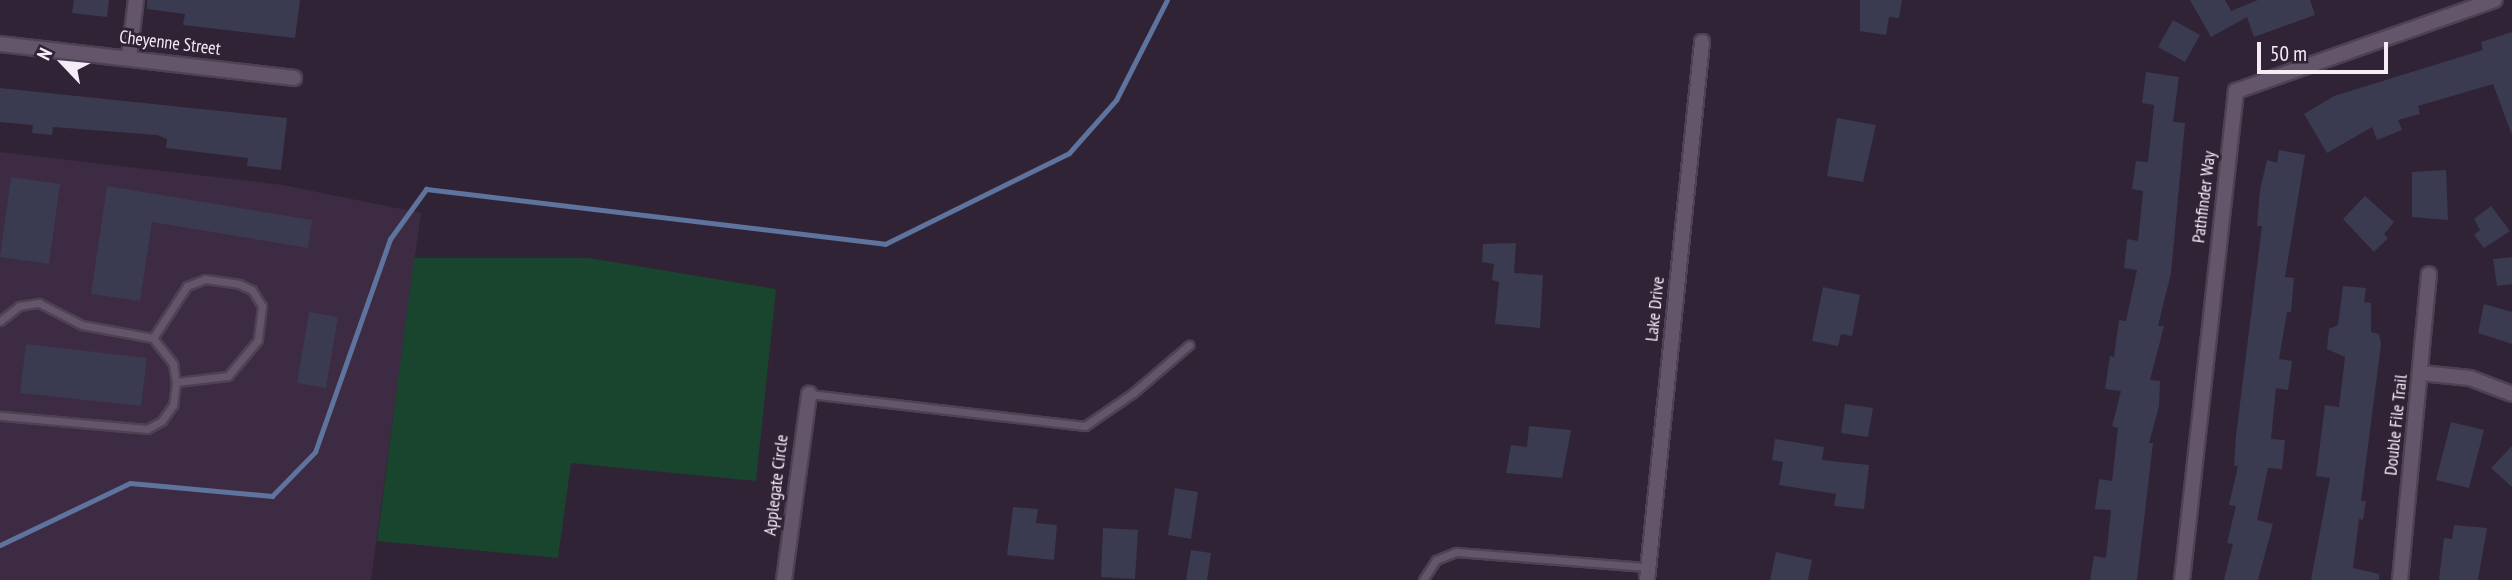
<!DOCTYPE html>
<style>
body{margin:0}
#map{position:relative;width:2512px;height:580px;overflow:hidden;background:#302335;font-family:"PT Sans Narrow",sans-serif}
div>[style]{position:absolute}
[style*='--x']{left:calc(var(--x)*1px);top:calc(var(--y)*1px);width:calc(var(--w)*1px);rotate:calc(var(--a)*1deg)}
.built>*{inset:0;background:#3c2b42}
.green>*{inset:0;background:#19452f}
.stream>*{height:5px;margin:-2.5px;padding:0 2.5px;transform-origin:2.5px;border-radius:2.5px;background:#5e739d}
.building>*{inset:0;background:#3a3b50}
.roads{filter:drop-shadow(2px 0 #4d4251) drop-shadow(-2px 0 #4d4251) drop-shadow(0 2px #4d4251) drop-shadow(0 -2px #4d4251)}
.lane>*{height:7px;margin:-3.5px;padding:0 3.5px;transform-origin:3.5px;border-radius:3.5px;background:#64556a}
.street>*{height:14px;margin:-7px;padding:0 7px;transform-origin:7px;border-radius:7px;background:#64556a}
span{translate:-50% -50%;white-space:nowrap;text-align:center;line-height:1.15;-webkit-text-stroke:6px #302335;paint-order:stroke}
.street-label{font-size:18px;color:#f5ecf8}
.north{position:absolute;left:28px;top:28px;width:70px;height:70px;-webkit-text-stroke:5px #302335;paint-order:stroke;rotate:296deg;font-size:19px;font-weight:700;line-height:28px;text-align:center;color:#f5ecf8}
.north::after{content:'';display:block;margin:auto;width:24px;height:32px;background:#f5ecf8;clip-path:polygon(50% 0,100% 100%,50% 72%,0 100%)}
.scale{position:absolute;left:2257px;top:42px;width:131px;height:32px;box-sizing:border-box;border:4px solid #f5ecf8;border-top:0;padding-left:9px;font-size:21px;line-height:24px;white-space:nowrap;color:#f5ecf8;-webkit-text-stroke:5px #302335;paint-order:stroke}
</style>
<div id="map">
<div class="built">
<i style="clip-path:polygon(0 152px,283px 185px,421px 213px,371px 580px,0 580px)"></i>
</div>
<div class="green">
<i style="clip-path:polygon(414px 258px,589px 258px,776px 289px,756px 481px,571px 463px,558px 558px,377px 541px)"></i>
</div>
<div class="stream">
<i style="--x:0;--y:545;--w:144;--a:-25.5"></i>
<i style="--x:130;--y:483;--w:143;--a:5.2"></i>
<i style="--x:272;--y:496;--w:62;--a:-45.7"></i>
<i style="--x:315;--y:452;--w:226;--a:-70.6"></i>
<i style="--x:390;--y:239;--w:62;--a:-54.2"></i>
<i style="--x:426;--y:189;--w:462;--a:6.8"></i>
<i style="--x:885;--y:244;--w:205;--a:-26.3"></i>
<i style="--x:1069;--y:153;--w:71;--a:-48.4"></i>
<i style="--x:1116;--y:100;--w:112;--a:-63"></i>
</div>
<div class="building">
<i style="clip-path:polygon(74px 0,109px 0,107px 17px,72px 13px)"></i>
<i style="clip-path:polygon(147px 0,300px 0,295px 38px,183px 25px,185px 14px,147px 9px)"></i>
<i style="clip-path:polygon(1860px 0,1902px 0,1899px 18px,1889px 17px,1886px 35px,1860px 31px)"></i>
<i style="clip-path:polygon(2190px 0,2225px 0,2231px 11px,2258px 0,2310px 0,2315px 15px,2254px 37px,2247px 17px,2211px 37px)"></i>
<i style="clip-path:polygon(2173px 20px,2200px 35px,2185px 62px,2158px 47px)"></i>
<i style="clip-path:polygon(2512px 32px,2512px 135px,2493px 84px,2418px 106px,2420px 114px,2398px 120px,2402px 130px,2377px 140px,2372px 127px,2327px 153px,2304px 114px,2334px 96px,2483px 50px,2481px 42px)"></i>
<i style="clip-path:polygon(2146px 72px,2179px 77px,2173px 122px,2185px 123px,2171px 273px,2158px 326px,2164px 326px,2150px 380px,2160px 381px,2159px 406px,2149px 443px,2153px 443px,2137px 580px,2090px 580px,2094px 556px,2106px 558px,2111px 510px,2095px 509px,2099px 479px,2112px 481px,2118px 428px,2112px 426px,2121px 391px,2105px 389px,2110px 356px,2114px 357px,2119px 320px,2126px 321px,2137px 270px,2124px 268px,2127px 239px,2138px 241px,2143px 191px,2132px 189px,2136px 161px,2148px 162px,2154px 105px,2142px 103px)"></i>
<i style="clip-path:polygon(0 88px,287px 118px,281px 170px,247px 166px,248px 158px,166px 148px,167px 139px,157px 135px,53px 127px,52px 135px,32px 133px,33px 125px,0 122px)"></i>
<i style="clip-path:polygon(1837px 118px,1876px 125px,1863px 182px,1827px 176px)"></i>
<i style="clip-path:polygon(2279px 150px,2305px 155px,2285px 277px,2294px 278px,2291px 312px,2287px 312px,2279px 359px,2292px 361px,2288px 390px,2276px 388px,2271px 439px,2285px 440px,2282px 469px,2268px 468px,2257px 520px,2273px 524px,2258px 580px,2224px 580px,2233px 544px,2227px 543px,2236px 506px,2229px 505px,2238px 466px,2234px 466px,2236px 436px,2262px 226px,2257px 226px,2260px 190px,2267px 160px,2277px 163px)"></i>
<i style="clip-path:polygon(2446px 170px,2448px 220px,2412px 217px,2412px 172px)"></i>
<i style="clip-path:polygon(11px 177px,60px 184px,49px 264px,0 257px)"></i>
<i style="clip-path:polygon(107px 186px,312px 220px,308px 248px,152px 222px,140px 301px,91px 294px)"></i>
<i style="clip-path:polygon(2365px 196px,2394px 222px,2384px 234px,2388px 238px,2374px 252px,2343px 219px)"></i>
<i style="clip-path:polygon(2491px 206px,2510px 231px,2484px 248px,2474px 235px,2480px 230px,2474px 219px)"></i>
<i style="clip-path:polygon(1516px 243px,1514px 273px,1543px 275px,1540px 328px,1495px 324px,1499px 282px,1492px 280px,1494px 264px,1482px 262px,1483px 244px)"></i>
<i style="clip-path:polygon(2512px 257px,2512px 284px,2497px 286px,2493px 259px)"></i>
<i style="clip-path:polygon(2343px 286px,2366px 288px,2364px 302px,2371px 303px,2371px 332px,2379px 334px,2381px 344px,2361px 501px,2366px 501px,2363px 520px,2359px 519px,2353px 568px,2379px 574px,2379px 580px,2311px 580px,2330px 478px,2316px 476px,2325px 405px,2339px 407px,2345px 357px,2327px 349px,2329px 329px,2338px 325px)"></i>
<i style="clip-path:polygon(1823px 287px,1860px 295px,1852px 336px,1841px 334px,1838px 346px,1812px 341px)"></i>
<i style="clip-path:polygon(2484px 304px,2512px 312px,2512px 344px,2478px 333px)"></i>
<i style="clip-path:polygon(309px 312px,338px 317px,326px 388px,297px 383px)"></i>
<i style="clip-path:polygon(26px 344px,147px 358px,141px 406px,20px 393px)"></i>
<i style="clip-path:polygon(1845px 404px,1873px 408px,1868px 437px,1841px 433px)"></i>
<i style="clip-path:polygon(2451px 422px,2484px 430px,2469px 488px,2436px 480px)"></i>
<i style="clip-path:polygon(1529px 426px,1571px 430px,1562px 478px,1506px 473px,1511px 445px,1527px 447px)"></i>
<i style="clip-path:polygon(1775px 439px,1824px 447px,1822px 460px,1869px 465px,1864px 509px,1834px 506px,1836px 494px,1779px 485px,1783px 462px,1772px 460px)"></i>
<i style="clip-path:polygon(2512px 446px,2512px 487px,2491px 468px)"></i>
<i style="clip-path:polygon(1175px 488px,1198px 492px,1191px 539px,1168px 535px)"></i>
<i style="clip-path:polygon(1013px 507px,1038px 509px,1036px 523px,1057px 525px,1054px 560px,1007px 555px)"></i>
<i style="clip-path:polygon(2454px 525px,2487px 528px,2478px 580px,2439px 580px,2444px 538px,2452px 539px)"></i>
<i style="clip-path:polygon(1103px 528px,1138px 530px,1135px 579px,1101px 577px)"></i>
<i style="clip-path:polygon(1191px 550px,1211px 553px,1207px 580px,1186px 580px)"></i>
<i style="clip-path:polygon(1776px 552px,1812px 560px,1808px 580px,1770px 580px)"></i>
</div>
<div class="roads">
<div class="lane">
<i style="--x:0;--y:321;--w:24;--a:-38"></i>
<i style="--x:19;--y:306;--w:20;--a:-9"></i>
<i style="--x:39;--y:303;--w:48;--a:27.1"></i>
<i style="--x:82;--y:325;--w:72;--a:10.4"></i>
<i style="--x:153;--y:338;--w:33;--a:52"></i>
<i style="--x:173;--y:364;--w:18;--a:81"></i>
<i style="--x:176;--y:382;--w:23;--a:97"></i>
<i style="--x:173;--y:405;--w:19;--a:125"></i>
<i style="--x:162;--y:421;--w:17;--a:152"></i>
<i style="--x:147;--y:429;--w:148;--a:-174.9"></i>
<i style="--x:153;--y:338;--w:62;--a:-56.8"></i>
<i style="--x:187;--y:286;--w:19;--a:-21"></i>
<i style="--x:205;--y:279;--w:34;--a:8"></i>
<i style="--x:239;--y:284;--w:14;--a:25"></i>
<i style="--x:252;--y:290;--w:19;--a:58"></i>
<i style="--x:262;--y:306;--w:34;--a:97"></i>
<i style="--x:258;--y:340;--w:47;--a:129.8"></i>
<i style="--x:228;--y:376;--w:52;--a:173.4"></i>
<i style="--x:809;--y:394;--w:278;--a:6.6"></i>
<i style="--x:1085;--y:426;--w:58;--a:-34.5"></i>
<i style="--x:1133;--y:393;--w:74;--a:-40.6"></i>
<i style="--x:1423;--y:580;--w:24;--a:-57"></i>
<i style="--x:1436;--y:560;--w:22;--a:-22"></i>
<i style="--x:1456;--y:552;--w:193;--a:4.5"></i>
</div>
<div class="street">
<i style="--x:0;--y:44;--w:296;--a:6.6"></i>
<i style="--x:129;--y:56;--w:56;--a:-82.9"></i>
<i style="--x:2421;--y:373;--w:49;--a:5.8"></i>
<i style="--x:2470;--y:378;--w:45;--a:20.9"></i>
<i style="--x:784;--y:580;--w:188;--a:-82.3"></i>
<i style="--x:1647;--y:580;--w:541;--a:-84.16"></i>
<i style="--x:2182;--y:580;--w:492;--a:-83.7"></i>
<i style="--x:2236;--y:91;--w:274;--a:-19.4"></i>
<i style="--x:2400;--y:580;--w:307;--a:-84.6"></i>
</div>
</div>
<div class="street-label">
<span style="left:170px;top:43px;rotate:7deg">Cheyenne Street</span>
<span style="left:2204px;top:197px;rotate:-83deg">Pathfinder Way</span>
<span style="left:1655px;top:309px;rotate:-84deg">Lake Drive</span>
<span style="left:2396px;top:425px;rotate:-84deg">Double File Trail</span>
<span style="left:776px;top:485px;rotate:-83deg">Applegate Circle</span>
</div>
<div class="north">N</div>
<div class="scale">50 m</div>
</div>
